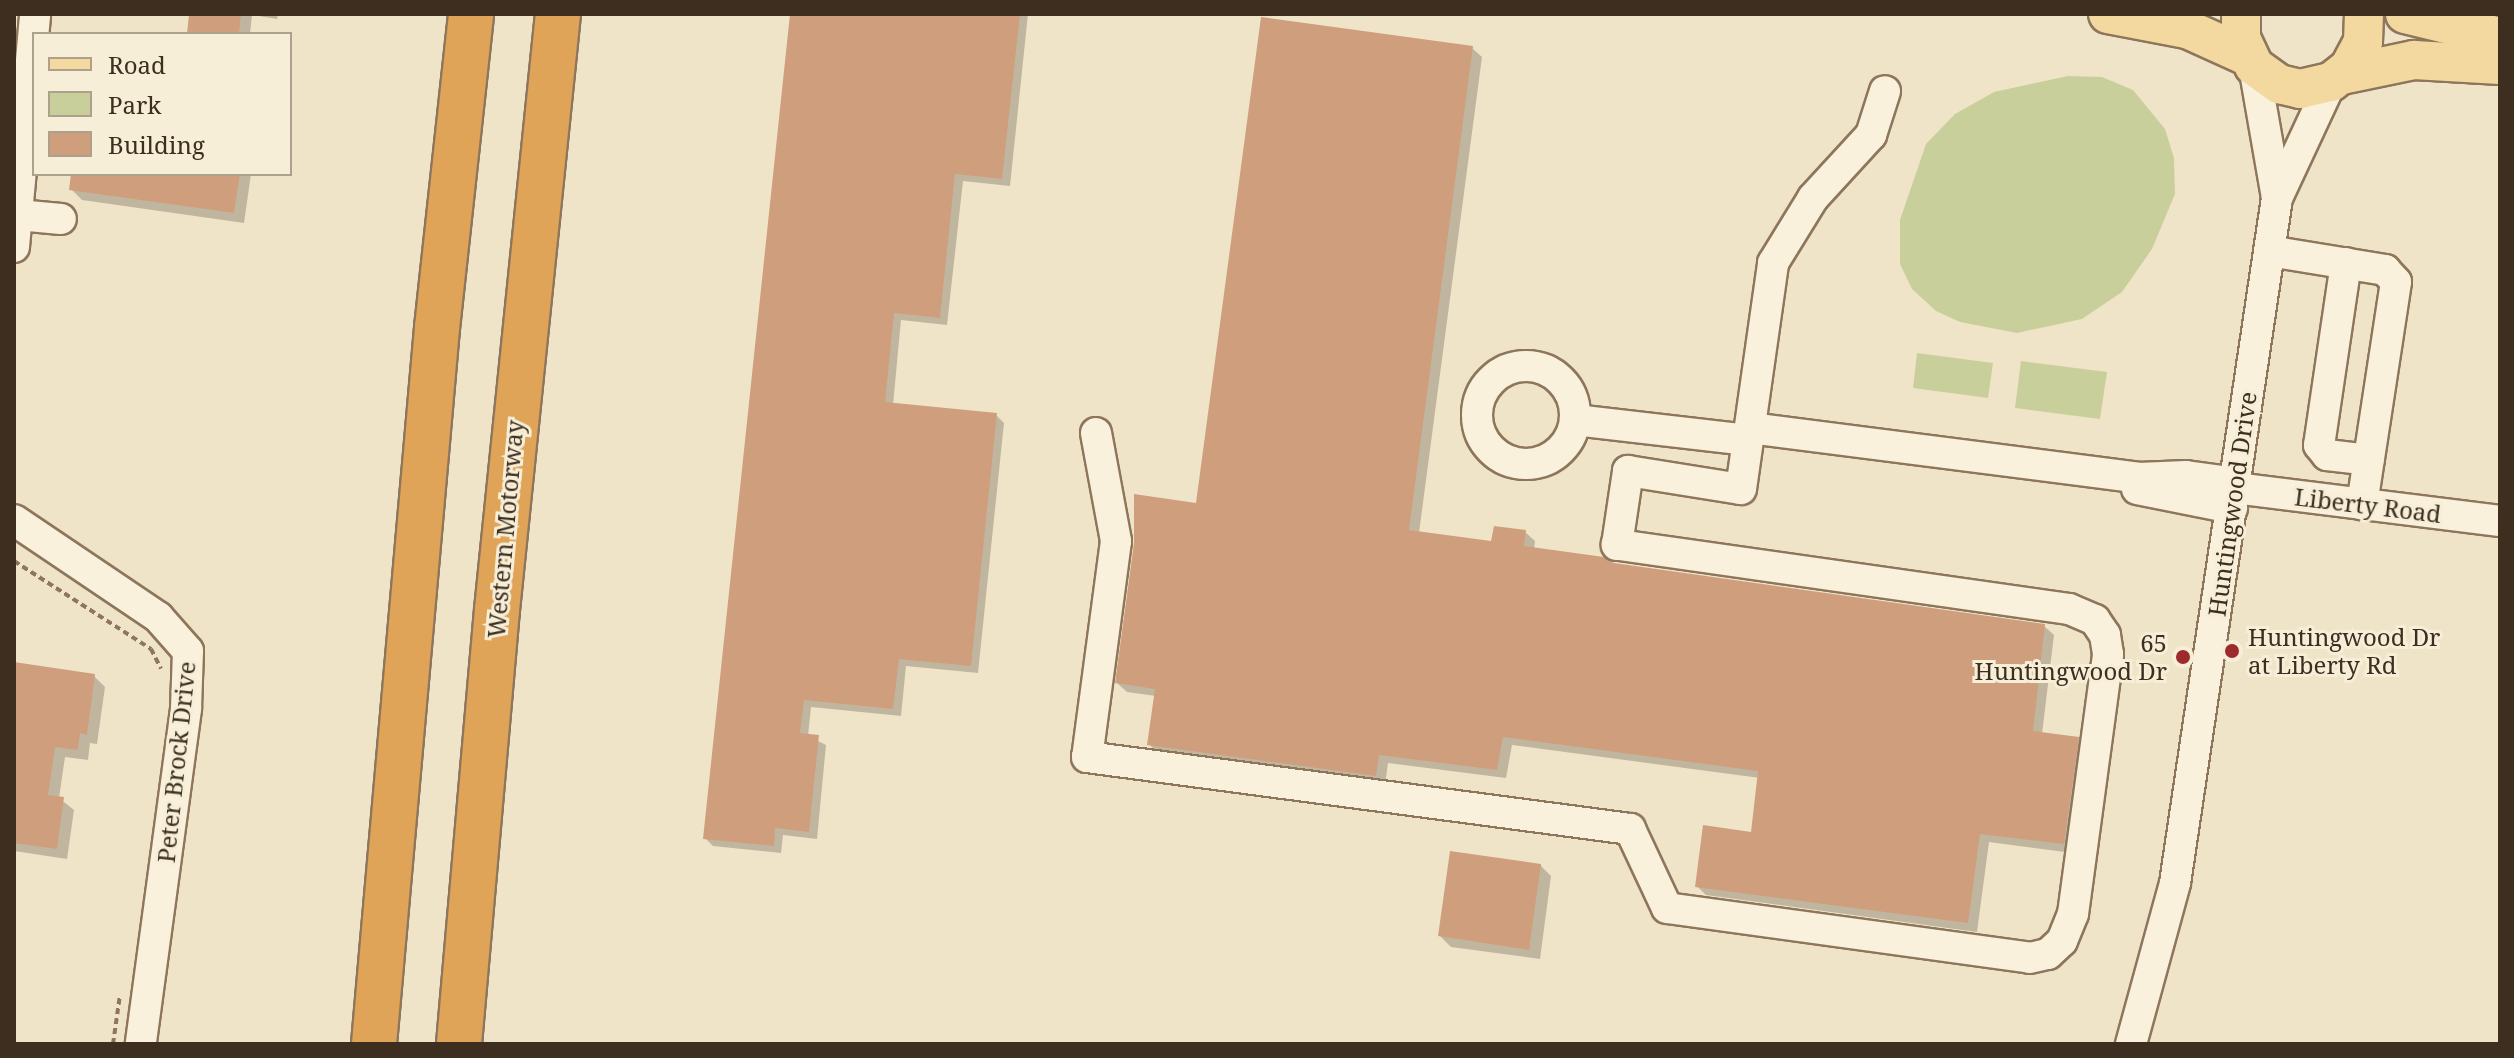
<!DOCTYPE html>
<style>
body{margin:0}
#map{position:relative;width:2514px;height:1058px;overflow:hidden;background:#f0e4c8;font-family:"Noto Serif",serif}
div>[style]{position:absolute}
[style*='--x']{left:calc(var(--x)*1px);top:calc(var(--y)*1px);width:calc(var(--w)*1px);rotate:calc(var(--a)*1deg)}
.green>*{inset:0;background:#c9cf9b}
.shadow>*{inset:0;background:#0003}
.building>*{inset:0;background:#cf9f7d}
.path>*{height:4px;margin-top:-2px;transform-origin:0;background:repeating-linear-gradient(90deg,#8d765c 0 6px,transparent 0 10px)}
.roads{filter:drop-shadow(2px 0 #8d765c) drop-shadow(-2px 0 #8d765c) drop-shadow(0 2px #8d765c) drop-shadow(0 -2px #8d765c)}
.minor>*{height:30px;margin:-15px;padding:0 15px;transform-origin:15px;border-radius:15px;background:#faf1dc}
.minor>.ring{margin:-15px;padding:0;box-sizing:content-box;background:none;border:30px solid #faf1dc;border-radius:50%}
.major>*{height:38px;margin:-19px;padding:0 19px;transform-origin:19px;border-radius:19px;background:#f3d9a0}
.highway>*{height:44px;margin:-22px;padding:0 22px;transform-origin:22px;border-radius:22px;background:#e0a458}
.dots>*{width:22px;height:22px;translate:-50% -50%;box-sizing:border-box;border:4px solid #f7eed8;border-radius:50%}
span{translate:-50% -50%;white-space:nowrap;text-align:center;line-height:1.15;-webkit-text-stroke:6px #f7eed8;paint-order:stroke}
.street-label{font-size:24px;color:#3d2e20}
.poi-label{font-size:24px;color:#3d2e20}
.left{translate:0 -50%;text-align:left}
.right{translate:-100% -50%;text-align:right}
.frame{position:absolute;inset:0;border:16px solid #3d2e20;pointer-events:none}
.legend{position:absolute;left:32px;top:32px;width:260px;height:144px;box-sizing:border-box;background:#f7eed8;border:2px solid #ada18e;margin:0;padding:10px 14px;list-style:none;font-size:24px;color:#3d2e20}
.legend li{display:flex;align-items:center;gap:16px;height:40px}
.legend b{width:40px;border:2px solid #ada18e}
</style>
<div id="map">
<div class="green">
<i style="clip-path:polygon(2068px 76px,2102px 77px,2133px 90px,2165px 129px,2174px 158px,2175px 194px,2152px 249px,2122px 292px,2082px 319px,2017px 333px,1960px 322px,1936px 311px,1912px 289px,1900px 264px,1900px 220px,1926px 144px,1955px 114px,1994px 92px)"></i>
<i style="clip-path:polygon(1917px 353px,1993px 363px,1988px 398px,1913px 388px)"></i>
<i style="clip-path:polygon(2021px 361px,2107px 372px,2100px 419px,2015px 408px)"></i>
</div>
<div class="shadow">
<i style="clip-path:polygon(191px 14px,278px 14px,277px 19px,252px 15px,250px 34px,188px 34px)"></i>
<i style="clip-path:polygon(792px 14px,1028px 14px,1010px 186px,963px 181px,947px 325px,901px 320px,893px 405px,996px 415px,1004px 423px,978px 673px,906px 666px,901px 716px,811px 707px,808px 736px,826px 745px,817px 839px,783px 835px,781px 853px,713px 846px,705px 838px)"></i>
<i style="clip-path:polygon(1472px 48px,1482px 57px,1419px 533px,1493px 543px,1525px 532px,1535px 541px,1534px 549px,1614px 565px,2044px 626px,2054px 635px,2042px 734px,2078px 739px,2087px 749px,2073px 853px,1989px 842px,1977px 932px,1706px 895px,1697px 886px,1752px 834px,1760px 778px,1512px 745px,1506px 778px,1388px 763px,1385px 785px,1159px 754px,1150px 745px,1156px 696px,1127px 692px,1117px 683px,1197px 505px)"></i>
<i style="clip-path:polygon(73px 174px,251px 174px,244px 223px,82px 200px,71px 189px)"></i>
<i style="clip-path:polygon(14px 664px,94px 676px,105px 687px,97px 744px,90px 743px,88px 760px,65px 757px,59px 798px,74px 810px,67px 859px,14px 851px)"></i>
<i style="clip-path:polygon(1540px 865px,1551px 876px,1540px 959px,1451px 947px,1440px 936px)"></i>
</div>
<div class="building">
<i style="clip-path:polygon(189px 14px,241px 14px,239px 34px,187px 34px)"></i>
<i style="clip-path:polygon(790px 14px,1020px 14px,1002px 179px,955px 174px,940px 318px,894px 313px,885px 402px,997px 413px,971px 666px,899px 659px,893px 709px,804px 700px,800px 733px,819px 735px,809px 832px,775px 828px,774px 846px,703px 839px)"></i>
<i style="clip-path:polygon(1261px 17px,1473px 46px,1409px 530px,1491px 541px,1494px 526px,1526px 530px,1524px 546px,1604px 557px,1614px 563px,2045px 624px,2033px 731px,2079px 737px,2064px 844px,1980px 834px,1968px 923px,1695px 887px,1703px 825px,1751px 832px,1758px 771px,1503px 737px,1497px 770px,1379px 755px,1376px 776px,1147px 745px,1155px 689px,1115px 683px,1134px 543px,1134px 494px,1196px 503px)"></i>
<i style="clip-path:polygon(71px 174px,240px 174px,234px 213px,69px 190px)"></i>
<i style="clip-path:polygon(14px 662px,95px 674px,87px 735px,80px 733px,78px 750px,55px 747px,48px 795px,64px 797px,57px 849px,14px 843px)"></i>
<i style="clip-path:polygon(1450px 851px,1541px 864px,1529px 950px,1438px 936px)"></i>
</div>
<div class="path">
<i style="--x:14;--y:561;--w:163;--a:32.7"></i>
<i style="--x:151;--y:649;--w:22;--a:63"></i>
<i style="--x:113;--y:1044;--w:49;--a:-81.9"></i>
</div>
<div class="roads">
<div class="minor">
<i style="--x:2254;--y:66;--w:134;--a:80.1"></i>
<i style="--x:18;--y:215;--w:43;--a:5.3"></i>
<i style="--x:14;--y:247;--w:234;--a:-84.8"></i>
<i style="--x:2269;--y:251;--w:118;--a:9.3"></i>
<i style="--x:2385;--y:270;--w:16;--a:47"></i>
<i style="--x:2396;--y:282;--w:225;--a:98.7"></i>
<i style="--x:2346;--y:263;--w:184;--a:98.4"></i>
<i style="--x:2319;--y:445;--w:13;--a:51"></i>
<i style="--x:2327;--y:455;--w:42;--a:6.8"></i>
<i class="ring" style="left:1477px;top:366px;width:68px;height:68px"></i>
<i style="--x:1575;--y:420;--w:174;--a:6.6"></i>
<i style="--x:1750;--y:428;--w:391;--a:7.3"></i>
<i style="--x:2138;--y:478;--w:48;--a:-2.4"></i>
<i style="--x:2186;--y:476;--w:50;--a:8"></i>
<i style="--x:1096;--y:433;--w:110;--a:79.5"></i>
<i style="--x:1116;--y:541;--w:218;--a:97.6"></i>
<i style="--x:1087;--y:757;--w:548;--a:7.55"></i>
<i style="--x:1630;--y:829;--w:87;--a:64.9"></i>
<i style="--x:1667;--y:908;--w:366;--a:7.8"></i>
<i style="--x:2030;--y:958;--w:18;--a:-13"></i>
<i style="--x:2048;--y:954;--w:19;--a:-43"></i>
<i style="--x:2062;--y:941;--w:29;--a:-68"></i>
<i style="--x:2073;--y:914;--w:262;--a:-82.3"></i>
<i style="--x:2108;--y:654;--w:19;--a:-99"></i>
<i style="--x:2105;--y:635;--w:18;--a:-124"></i>
<i style="--x:2095;--y:620;--w:28;--a:-157"></i>
<i style="--x:2069;--y:609;--w:457;--a:-171.9"></i>
<i style="--x:1617;--y:545;--w:75;--a:-81.5"></i>
<i style="--x:1628;--y:471;--w:114;--a:9.1"></i>
<i style="--x:1741;--y:489;--w:228;--a:-81.9"></i>
<i style="--x:1773;--y:263;--w:76;--a:-58.4"></i>
<i style="--x:1813;--y:198;--w:86;--a:-47.4"></i>
<i style="--x:1871;--y:135;--w:46;--a:-72.3"></i>
<i style="--x:2235;--y:488;--w:267;--a:7.1"></i>
<i style="--x:2137;--y:489;--w:97;--a:11.3"></i>
<i style="--x:14;--y:520;--w:174;--a:34"></i>
<i style="--x:158;--y:617;--w:45;--a:48.6"></i>
<i style="--x:188;--y:651;--w:58;--a:92"></i>
<i style="--x:186;--y:709;--w:338;--a:97.7"></i>
<i style="--x:2131;--y:1044;--w:167;--a:-74.7"></i>
<i style="--x:2175;--y:883;--w:693;--a:-81.53"></i>
<i style="--x:2277;--y:198;--w:128;--a:-65"></i>
</div>
<div class="major">
<i style="--x:2108;--y:14;--w:80;--a:10.8"></i>
<i style="--x:2187;--y:29;--w:66;--a:24.2"></i>
<i style="--x:2241;--y:14;--w:24;--a:90"></i>
<i style="--x:2241;--y:38;--w:31;--a:65"></i>
<i style="--x:2254;--y:66;--w:31;--a:36"></i>
<i style="--x:2279;--y:84;--w:22;--a:13"></i>
<i style="--x:2300;--y:89;--w:32;--a:-13"></i>
<i style="--x:2331;--y:82;--w:23;--a:-38"></i>
<i style="--x:2349;--y:68;--w:30;--a:-62"></i>
<i style="--x:2363;--y:42;--w:28;--a:-88"></i>
<i style="--x:2405;--y:14;--w:98;--a:13.6"></i>
<i style="--x:2342;--y:75;--w:74;--a:-11.8"></i>
<i style="--x:2414;--y:60;--w:86;--a:3.3"></i>
</div>
<div class="highway">
<i style="--x:374;--y:1044;--w:719;--a:-84.97"></i>
<i style="--x:437;--y:328;--w:316;--a:-83.8"></i>
<i style="--x:459;--y:1044;--w:436;--a:-85"></i>
<i style="--x:497;--y:610;--w:599;--a:-84.16"></i>
</div>
</div>
<div class="dots">
<i style="left:2232px;top:651px;background:#9e2a2b"></i>
<i style="left:2183px;top:657px;background:#9e2a2b"></i>
</div>
<div class="street-label">
<span style="left:2232px;top:504px;rotate:-82deg">Huntingwood Drive</span>
<span style="left:2368px;top:505px;rotate:7deg">Liberty Road</span>
<span style="left:505px;top:529px;rotate:-85deg">Western Motorway</span>
<span style="left:176px;top:762px;rotate:-84deg">Peter Brock Drive</span>
</div>
<div class="poi-label">
<span class="left" style="left:2248px;top:651px">Huntingwood Dr<br>at Liberty Rd</span>
<span class="right" style="left:2167px;top:657px">65<br>Huntingwood Dr</span>
</div>
<div class="frame"></div>
<ul class="legend">
<li><b style="height:10px;background:#f3d9a0"></b>Road</li>
<li><b style="height:22px;background:#c9cf9b"></b>Park</li>
<li><b style="height:22px;background:#cf9f7d"></b>Building</li>
</ul>
</div>
